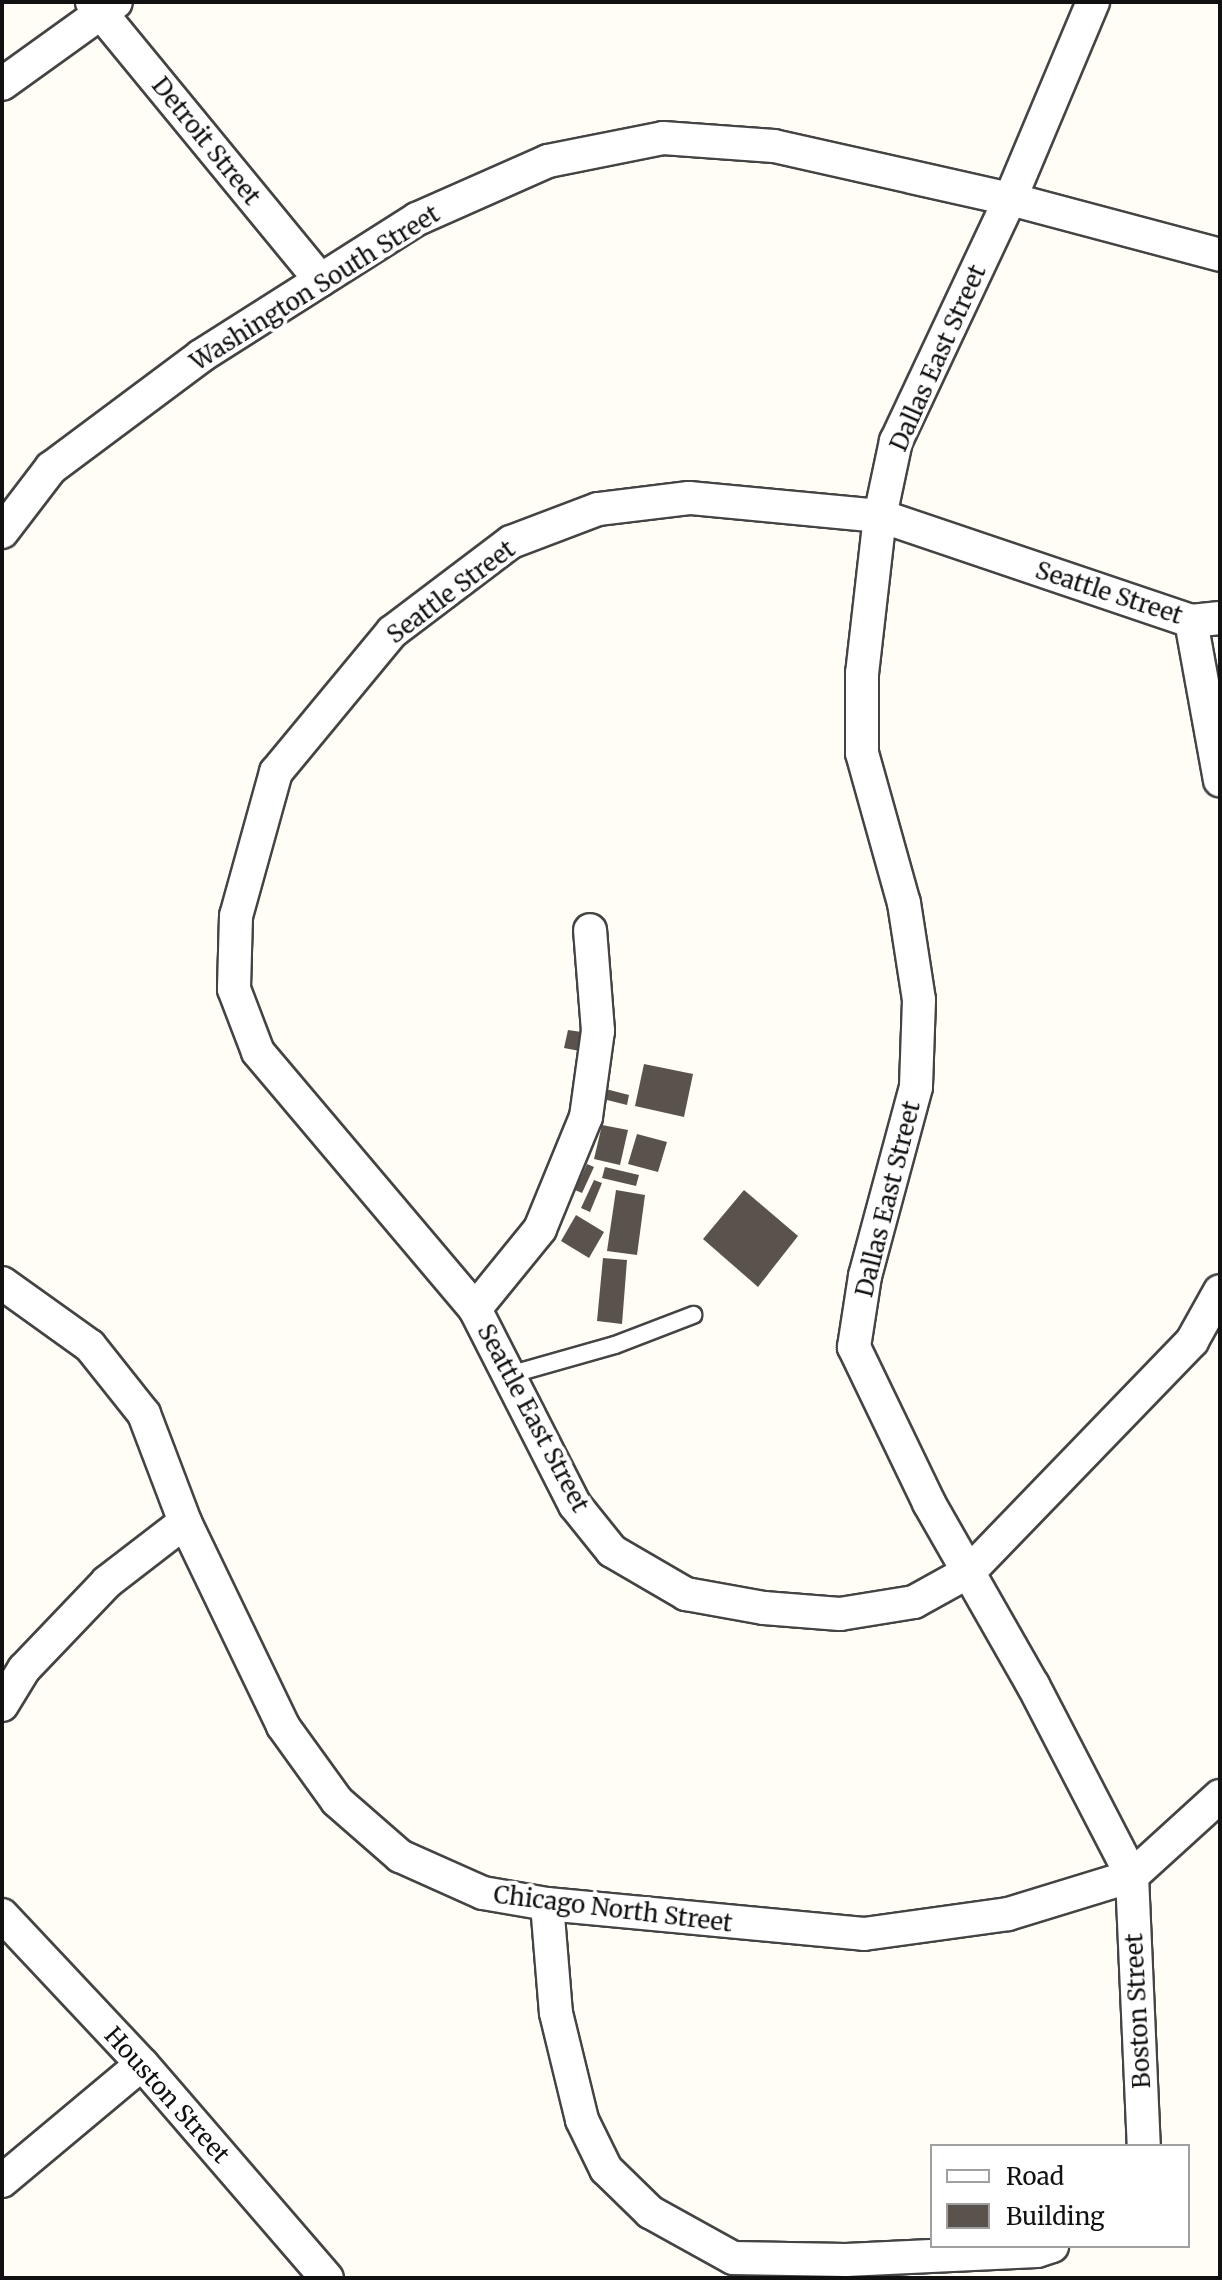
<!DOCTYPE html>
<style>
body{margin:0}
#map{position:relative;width:1222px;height:2280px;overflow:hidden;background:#fffdf5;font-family:Merriweather,serif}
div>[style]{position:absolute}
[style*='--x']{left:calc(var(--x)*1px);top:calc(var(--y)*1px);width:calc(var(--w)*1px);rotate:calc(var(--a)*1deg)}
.building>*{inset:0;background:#5a524d}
.roads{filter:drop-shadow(2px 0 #444) drop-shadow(-2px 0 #444) drop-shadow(0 2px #444) drop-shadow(0 -2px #444)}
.service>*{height:16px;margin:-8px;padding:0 8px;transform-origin:8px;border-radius:8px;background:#fff}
.minor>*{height:32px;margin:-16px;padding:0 16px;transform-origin:16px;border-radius:16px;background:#fff}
span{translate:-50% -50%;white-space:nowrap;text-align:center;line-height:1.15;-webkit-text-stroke:8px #fff;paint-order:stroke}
.street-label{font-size:24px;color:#111}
.frame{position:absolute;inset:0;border:4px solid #111;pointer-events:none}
.legend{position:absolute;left:930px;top:2144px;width:260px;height:104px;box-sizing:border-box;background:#fff;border:2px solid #a0a0a0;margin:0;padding:10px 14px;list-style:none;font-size:24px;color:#111}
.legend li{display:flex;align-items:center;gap:16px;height:40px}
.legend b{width:40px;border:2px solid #a0a0a0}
</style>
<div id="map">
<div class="building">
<i style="clip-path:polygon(568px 1030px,588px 1033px,585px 1052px,564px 1048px)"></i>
<i style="clip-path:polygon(644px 1064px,693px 1074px,684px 1117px,635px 1106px)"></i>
<i style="clip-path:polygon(602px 1088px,629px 1095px,627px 1105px,599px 1098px)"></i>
<i style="clip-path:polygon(602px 1125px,628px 1130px,620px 1165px,594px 1159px)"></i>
<i style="clip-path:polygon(637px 1134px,667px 1142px,658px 1172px,628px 1164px)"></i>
<i style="clip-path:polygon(587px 1164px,594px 1167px,582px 1193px,575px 1190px)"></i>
<i style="clip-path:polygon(605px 1167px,639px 1175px,636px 1186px,602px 1178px)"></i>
<i style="clip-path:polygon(594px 1180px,602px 1183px,590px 1212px,581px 1208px)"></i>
<i style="clip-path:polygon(616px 1190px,645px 1195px,637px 1255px,607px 1251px)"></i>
<i style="clip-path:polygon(744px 1190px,798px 1236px,758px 1287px,703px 1239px)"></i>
<i style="clip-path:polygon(576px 1215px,604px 1232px,589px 1258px,561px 1241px)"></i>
<i style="clip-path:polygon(603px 1258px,627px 1260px,622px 1324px,597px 1321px)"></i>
</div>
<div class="roads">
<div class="service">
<i style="--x:509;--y:1375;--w:110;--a:-15.8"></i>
<i style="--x:615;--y:1345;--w:84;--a:-21"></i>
</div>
<div class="minor">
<i style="--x:92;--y:2;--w:360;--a:50.6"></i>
<i style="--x:1093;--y:2;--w:214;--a:112.8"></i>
<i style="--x:1010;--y:199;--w:268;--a:115.2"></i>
<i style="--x:896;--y:441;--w:77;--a:102"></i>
<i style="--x:880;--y:516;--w:158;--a:96.5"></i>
<i style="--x:862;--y:673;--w:80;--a:90"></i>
<i style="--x:862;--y:753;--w:156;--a:74.4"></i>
<i style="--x:904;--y:903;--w:98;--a:81.2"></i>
<i style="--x:919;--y:1000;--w:87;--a:92"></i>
<i style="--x:916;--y:1087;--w:196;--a:105.1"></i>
<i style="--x:865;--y:1276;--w:72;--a:98.8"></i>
<i style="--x:854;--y:1347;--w:173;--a:64.3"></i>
<i style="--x:929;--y:1503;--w:210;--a:60.3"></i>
<i style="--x:1033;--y:1685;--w:215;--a:62.6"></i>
<i style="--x:1132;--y:1876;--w:270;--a:87.5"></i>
<i style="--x:2;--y:84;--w:140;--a:-35.7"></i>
<i style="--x:2;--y:532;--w:81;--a:-52.6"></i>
<i style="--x:51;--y:468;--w:187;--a:-36.7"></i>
<i style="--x:201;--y:356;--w:256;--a:-32.4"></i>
<i style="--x:417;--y:219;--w:143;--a:-23.9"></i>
<i style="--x:548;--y:161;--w:117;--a:-11.3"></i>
<i style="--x:663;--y:138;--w:111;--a:4.1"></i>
<i style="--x:774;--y:146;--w:242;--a:12.7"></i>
<i style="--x:1010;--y:199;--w:217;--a:14.9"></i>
<i style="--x:1220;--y:618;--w:29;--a:174"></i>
<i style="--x:1191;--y:621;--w:328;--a:-161.3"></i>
<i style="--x:880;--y:516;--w:192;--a:-174.6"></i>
<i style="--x:689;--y:498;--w:92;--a:173.1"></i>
<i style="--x:598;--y:509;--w:93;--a:159.2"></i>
<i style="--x:511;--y:542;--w:149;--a:142.9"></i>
<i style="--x:392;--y:632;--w:182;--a:129.6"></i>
<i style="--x:276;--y:772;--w:149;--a:105.5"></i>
<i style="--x:236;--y:916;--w:73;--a:91.6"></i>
<i style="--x:234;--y:989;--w:67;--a:69.1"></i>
<i style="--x:258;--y:1052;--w:336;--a:49.8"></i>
<i style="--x:475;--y:1309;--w:220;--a:63"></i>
<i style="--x:575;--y:1505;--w:59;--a:51.2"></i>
<i style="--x:612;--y:1551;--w:86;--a:30.2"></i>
<i style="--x:686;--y:1594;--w:79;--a:10.2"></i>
<i style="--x:764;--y:1608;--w:76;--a:4.5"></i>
<i style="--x:840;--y:1614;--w:75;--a:-9.2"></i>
<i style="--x:914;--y:1602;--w:64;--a:-29"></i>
<i style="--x:970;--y:1571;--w:320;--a:-46"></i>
<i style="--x:1192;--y:1341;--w:57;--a:-60.8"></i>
<i style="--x:1191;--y:621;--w:162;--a:79.7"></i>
<i style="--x:2;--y:1283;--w:108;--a:35.6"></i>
<i style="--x:90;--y:1346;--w:87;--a:51.5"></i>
<i style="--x:144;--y:1414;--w:116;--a:69.2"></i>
<i style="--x:185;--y:1522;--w:226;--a:64.3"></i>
<i style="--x:283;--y:1726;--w:92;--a:54.2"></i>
<i style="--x:337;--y:1801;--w:84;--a:41.1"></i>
<i style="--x:400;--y:1856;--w:91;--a:24"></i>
<i style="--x:483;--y:1893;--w:65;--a:9.8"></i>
<i style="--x:547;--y:1904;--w:318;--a:5.4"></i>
<i style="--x:864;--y:1934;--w:145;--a:-7.9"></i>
<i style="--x:1008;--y:1914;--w:130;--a:-17"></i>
<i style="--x:1132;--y:1876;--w:119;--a:-42.3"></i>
<i style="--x:475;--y:1309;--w:103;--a:-50.9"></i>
<i style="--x:540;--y:1229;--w:121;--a:-67.7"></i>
<i style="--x:586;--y:1117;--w:87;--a:-82.1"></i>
<i style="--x:598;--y:1031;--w:101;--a:-94.5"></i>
<i style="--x:2;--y:1705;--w:42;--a:-58.6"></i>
<i style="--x:24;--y:1669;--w:120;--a:-46.3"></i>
<i style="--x:107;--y:1582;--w:98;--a:-37.6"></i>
<i style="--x:547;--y:1904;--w:109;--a:85.3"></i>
<i style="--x:556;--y:2013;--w:110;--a:76.3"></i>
<i style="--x:582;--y:2120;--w:55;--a:63.9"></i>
<i style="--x:606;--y:2169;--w:62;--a:44.3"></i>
<i style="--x:650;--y:2212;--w:95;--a:29"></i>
<i style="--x:733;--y:2258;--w:113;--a:1"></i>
<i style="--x:846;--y:2260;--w:191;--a:-2.7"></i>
<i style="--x:1037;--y:2251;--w:16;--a:-18"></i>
<i style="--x:2;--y:1915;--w:204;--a:46.8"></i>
<i style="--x:142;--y:2064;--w:283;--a:49.2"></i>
<i style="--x:2;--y:2181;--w:182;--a:-39.9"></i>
</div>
</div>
<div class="street-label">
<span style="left:206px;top:141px;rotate:51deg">Detroit Street</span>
<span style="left:315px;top:288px;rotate:-32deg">Washington South Street</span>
<span style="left:938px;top:358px;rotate:-66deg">Dallas East Street</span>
<span style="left:451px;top:592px;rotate:-37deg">Seattle Street</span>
<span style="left:1109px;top:593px;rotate:18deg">Seattle Street</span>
<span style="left:888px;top:1199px;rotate:-76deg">Dallas East Street</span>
<span style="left:533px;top:1418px;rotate:62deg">Seattle East Street</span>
<span style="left:613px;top:1909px;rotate:7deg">Chicago North Street</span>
<span style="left:1138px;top:2011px;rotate:-93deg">Boston Street</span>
<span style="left:167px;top:2095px;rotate:48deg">Houston Street</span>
</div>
<div class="frame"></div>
<ul class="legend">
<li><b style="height:10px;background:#fff"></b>Road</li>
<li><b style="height:22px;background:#5a524d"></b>Building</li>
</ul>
</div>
